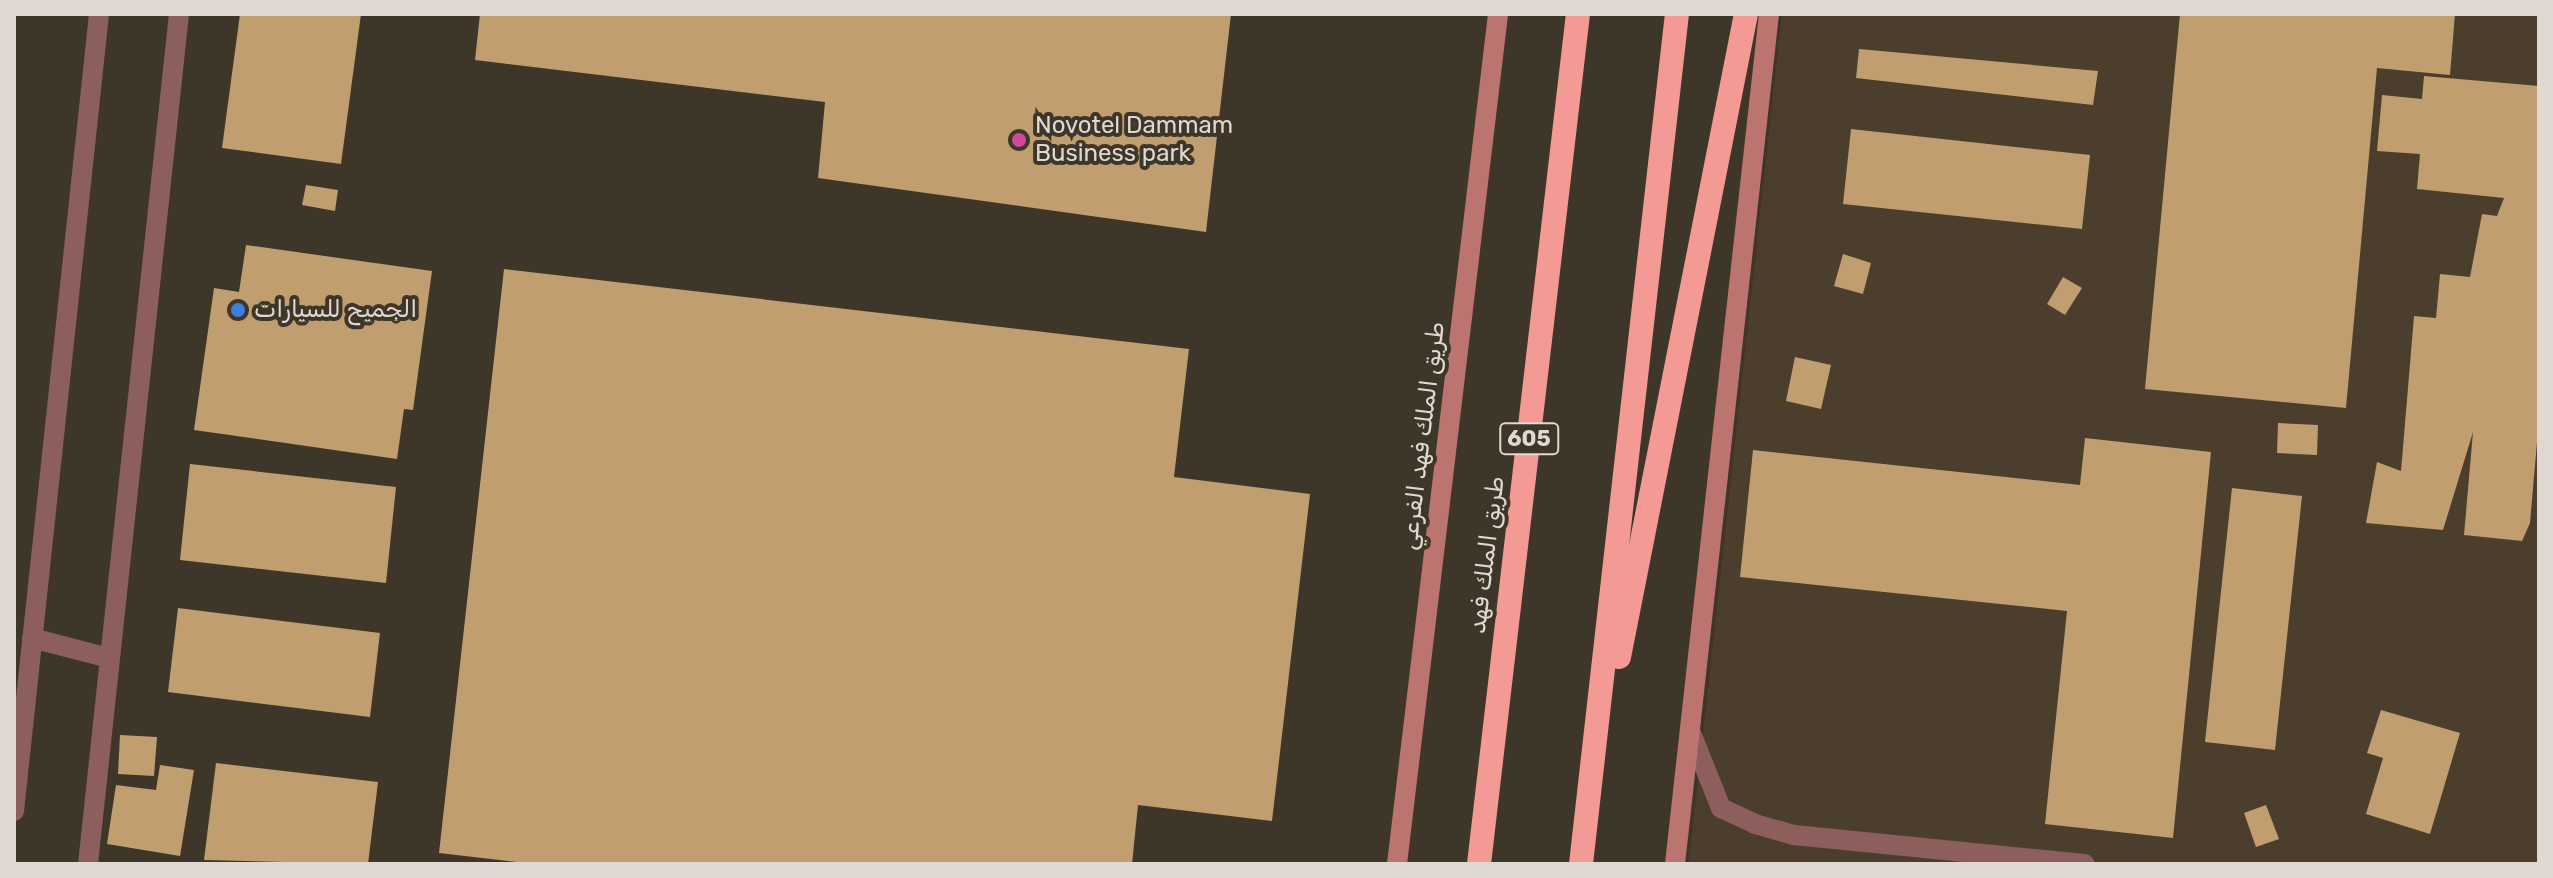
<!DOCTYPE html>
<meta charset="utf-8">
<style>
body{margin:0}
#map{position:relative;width:2553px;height:878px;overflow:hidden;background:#3f362a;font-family:Rubik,Cairo,sans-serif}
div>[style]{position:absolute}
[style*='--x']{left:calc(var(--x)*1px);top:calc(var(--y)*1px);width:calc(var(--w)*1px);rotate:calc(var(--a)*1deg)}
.built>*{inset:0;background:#4b3e2d}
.building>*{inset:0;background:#c09e6f}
.minor>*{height:20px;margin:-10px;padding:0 10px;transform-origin:10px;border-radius:10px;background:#8d5f5c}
.secondary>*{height:20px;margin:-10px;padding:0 10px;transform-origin:10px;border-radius:10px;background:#bc7470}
.motorway>*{height:24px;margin:-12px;padding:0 12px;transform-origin:12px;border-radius:12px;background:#f39a95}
.dots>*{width:22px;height:22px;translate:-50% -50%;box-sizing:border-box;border:4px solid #3f362a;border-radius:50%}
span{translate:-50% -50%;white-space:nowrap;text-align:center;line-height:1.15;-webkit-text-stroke:8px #3f362a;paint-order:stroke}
.shield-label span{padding:2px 6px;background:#3f362a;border:2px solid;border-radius:6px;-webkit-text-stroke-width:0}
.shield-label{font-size:22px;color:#dfd9d2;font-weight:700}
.poi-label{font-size:24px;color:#dfd9d2}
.left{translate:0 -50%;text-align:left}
.street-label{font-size:24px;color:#dfd9d2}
.frame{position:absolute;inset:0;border:16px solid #dfd9d2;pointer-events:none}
</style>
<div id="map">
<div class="built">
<i style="clip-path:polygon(1782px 14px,2539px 14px,2539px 864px,1689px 864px)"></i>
</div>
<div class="building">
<i style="clip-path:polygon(240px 14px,361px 14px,341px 164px,222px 148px)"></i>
<i style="clip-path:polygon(480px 14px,1231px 14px,1206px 232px,818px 178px,825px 102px,475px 60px)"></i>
<i style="clip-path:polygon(2180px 14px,2455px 14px,2450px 75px,2377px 68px,2346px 408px,2145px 389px)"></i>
<i style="clip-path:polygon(1859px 49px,2098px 71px,2093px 105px,1856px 78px)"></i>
<i style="clip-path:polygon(2424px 76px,2539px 86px,2539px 419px,2530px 523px,2522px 541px,2464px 535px,2473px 432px,2443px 530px,2366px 523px,2377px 462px,2401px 471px,2414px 316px,2436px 318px,2440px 274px,2470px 277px,2482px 214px,2497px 216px,2504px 198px,2417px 189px,2420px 154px,2377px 151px,2382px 95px,2422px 99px)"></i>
<i style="clip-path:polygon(1851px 129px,2090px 155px,2082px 229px,1843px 204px)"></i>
<i style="clip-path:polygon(306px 185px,338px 190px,335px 211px,302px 205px)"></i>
<i style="clip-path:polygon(246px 245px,432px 271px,413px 410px,404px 409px,397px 459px,194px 430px,214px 288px,239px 292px)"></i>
<i style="clip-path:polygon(1843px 254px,1871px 263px,1863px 294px,1834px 286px)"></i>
<i style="clip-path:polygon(504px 269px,1189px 349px,1174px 477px,1310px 494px,1272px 821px,1138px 805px,1132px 864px,535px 864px,439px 853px)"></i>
<i style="clip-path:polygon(2063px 277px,2082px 288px,2065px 315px,2047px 304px)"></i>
<i style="clip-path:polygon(1795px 357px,1831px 365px,1821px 409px,1786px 401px)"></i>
<i style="clip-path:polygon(2278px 423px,2318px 425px,2317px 455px,2277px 453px)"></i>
<i style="clip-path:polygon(2085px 438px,2211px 452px,2173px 838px,2045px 824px,2067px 611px,1740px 577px,1753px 450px,2080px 485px)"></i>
<i style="clip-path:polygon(190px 464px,396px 487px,386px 583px,180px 560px)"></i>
<i style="clip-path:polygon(2232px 488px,2302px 496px,2275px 750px,2205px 742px)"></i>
<i style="clip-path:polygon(178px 608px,380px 633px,370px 717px,168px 692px)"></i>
<i style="clip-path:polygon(2381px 710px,2460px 733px,2430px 834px,2366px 814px,2383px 758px,2367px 753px)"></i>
<i style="clip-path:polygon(120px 735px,157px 737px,154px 776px,118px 774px)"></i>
<i style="clip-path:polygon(216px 763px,378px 782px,368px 864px,204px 860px)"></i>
<i style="clip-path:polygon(160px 765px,194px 770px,180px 856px,107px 844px,116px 785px,156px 790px)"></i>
<i style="clip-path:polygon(2266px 805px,2279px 839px,2256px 847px,2244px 813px)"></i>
</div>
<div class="minor">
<i style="--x:32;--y:638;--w:80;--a:14.6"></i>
<i style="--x:1691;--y:733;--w:81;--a:68.2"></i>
<i style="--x:1721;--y:808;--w:38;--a:25"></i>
<i style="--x:1755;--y:824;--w:41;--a:15.8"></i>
<i style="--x:1794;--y:835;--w:292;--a:5.7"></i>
<i style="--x:14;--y:811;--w:802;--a:-83.91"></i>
<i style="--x:88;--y:864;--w:855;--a:-83.89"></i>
</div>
<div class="secondary">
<i style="--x:1397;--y:864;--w:856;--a:-83.22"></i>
<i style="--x:1675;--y:864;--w:855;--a:-83.69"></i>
</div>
<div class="motorway">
<i style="--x:1619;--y:657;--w:655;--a:-78.83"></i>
<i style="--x:1479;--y:864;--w:856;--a:-83.36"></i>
<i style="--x:1581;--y:864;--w:855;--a:-83.56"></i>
</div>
<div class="dots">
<i style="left:1019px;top:140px;background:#d1479c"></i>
<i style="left:238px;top:310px;background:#3f7fe0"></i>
</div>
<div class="shield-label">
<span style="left:1529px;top:439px">605</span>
</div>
<div class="poi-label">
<span class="left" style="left:1035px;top:140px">Novotel Dammam<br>Business park</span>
<span class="left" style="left:254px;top:310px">الجميح للسيارات</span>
</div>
<div class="street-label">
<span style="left:1423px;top:436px;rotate:-83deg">طريق الملك فهد الفرعي</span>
<span style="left:1487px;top:555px;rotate:-83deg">طريق الملك فهد</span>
</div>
<div class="frame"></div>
</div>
